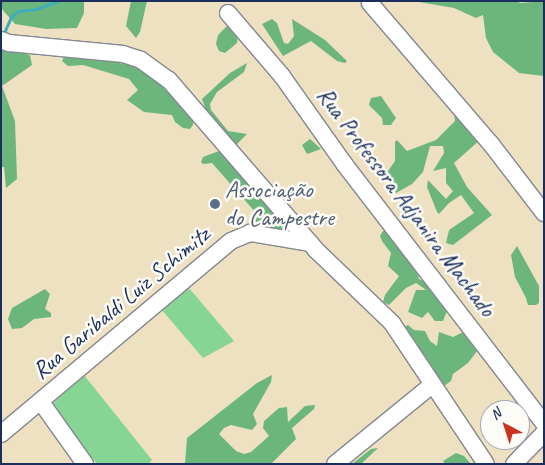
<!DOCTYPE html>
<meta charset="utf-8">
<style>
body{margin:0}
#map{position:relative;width:545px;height:465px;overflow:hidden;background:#eee1c1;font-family:Caveat,sans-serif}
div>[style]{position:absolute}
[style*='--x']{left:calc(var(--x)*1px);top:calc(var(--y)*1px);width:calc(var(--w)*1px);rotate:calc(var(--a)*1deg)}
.green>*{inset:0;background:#86d595}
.forest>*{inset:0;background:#6cb67e}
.stream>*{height:3px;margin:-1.5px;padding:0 1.5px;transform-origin:1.5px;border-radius:1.5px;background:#3eaeb9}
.roads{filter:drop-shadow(1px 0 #848890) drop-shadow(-1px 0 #848890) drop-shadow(0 1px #848890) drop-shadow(0 -1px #848890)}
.minor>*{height:16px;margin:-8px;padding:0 8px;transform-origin:8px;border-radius:8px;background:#fff}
.dots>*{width:14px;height:14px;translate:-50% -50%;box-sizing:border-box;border:2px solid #fdfcf7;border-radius:50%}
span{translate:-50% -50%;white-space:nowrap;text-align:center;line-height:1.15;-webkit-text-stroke:5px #fdfcf7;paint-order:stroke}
.service-label{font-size:24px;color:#4e5e75}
.left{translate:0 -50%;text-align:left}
.street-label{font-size:24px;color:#1b2f5e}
.frame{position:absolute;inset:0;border:2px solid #1b2f5e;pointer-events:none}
.north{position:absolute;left:480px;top:400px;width:50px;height:50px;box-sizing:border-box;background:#fdfcf7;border:1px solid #a3aaba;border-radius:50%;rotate:320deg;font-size:14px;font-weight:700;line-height:20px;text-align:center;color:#1b2f5e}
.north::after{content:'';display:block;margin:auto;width:18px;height:22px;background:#c8321e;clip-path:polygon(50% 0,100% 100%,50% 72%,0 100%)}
</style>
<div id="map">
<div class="green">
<i style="clip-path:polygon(189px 288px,234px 341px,203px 358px,161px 309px)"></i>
<i style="clip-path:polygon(84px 375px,152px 460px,148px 464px,97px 464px,51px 405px)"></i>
</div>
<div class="forest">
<i style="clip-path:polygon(2px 1px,84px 1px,84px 13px,77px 28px,46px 29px,15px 24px,1px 8px)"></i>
<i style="clip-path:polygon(131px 1px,147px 1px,140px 32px,136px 38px,126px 26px)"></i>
<i style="clip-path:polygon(413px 1px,517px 1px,520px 3px,544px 1px,544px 76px,519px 73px,493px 52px,486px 38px,483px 15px,476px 18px,454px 8px)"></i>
<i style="clip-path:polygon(272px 19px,277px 23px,284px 43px,288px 44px,294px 36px,292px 19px,325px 40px,347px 61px,345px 63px,337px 61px,311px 41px,283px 56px,262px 24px)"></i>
<i style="clip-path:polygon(227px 26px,238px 35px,237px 43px,225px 53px,219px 51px,216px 44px,218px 35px)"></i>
<i style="clip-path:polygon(1px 48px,30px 55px,32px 65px,2px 86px,15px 121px,17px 179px,6px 188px,4px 167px,1px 167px)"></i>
<i style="clip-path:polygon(65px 55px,103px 59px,141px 68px,160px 81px,193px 120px,193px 125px,190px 129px,183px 128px,175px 122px,172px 115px,144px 112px,127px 100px,138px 90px,129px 79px,83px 65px,68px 66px,62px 61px)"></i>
<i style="clip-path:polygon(247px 63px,244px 72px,217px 92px,210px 104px,211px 110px,228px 131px,247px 134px,236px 145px,207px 113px,202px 99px,230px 73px)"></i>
<i style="clip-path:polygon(381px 96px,396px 118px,391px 125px,383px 125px,382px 118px,369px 105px,371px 98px)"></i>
<i style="clip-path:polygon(454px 113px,481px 139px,454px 163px,467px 187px,492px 215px,453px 245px,446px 243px,449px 230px,474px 213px,461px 195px,449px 203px,439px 214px,437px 212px,427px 187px,428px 180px,446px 199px,453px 191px,446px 183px,446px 168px,433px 171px,444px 153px,443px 146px,430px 146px,423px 172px,412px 184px,396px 193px,392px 188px,388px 171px,395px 161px,395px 142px,397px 140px,407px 151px,436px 140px,455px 121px)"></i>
<i style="clip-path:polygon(310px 139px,321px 149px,307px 154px,302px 145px)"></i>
<i style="clip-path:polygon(219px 151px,231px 163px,290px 230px,287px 233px,252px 225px,251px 218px,256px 213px,212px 163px,203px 164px,201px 162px,203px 157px)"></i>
<i style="clip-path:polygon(383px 231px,390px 232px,413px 258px,419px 279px,436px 287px,443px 297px,447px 311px,443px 321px,435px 321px,428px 312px,422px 318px,408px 312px,416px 290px,426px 290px,416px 283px,406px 288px,389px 305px,383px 302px,385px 295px,399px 276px,388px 266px,391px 253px,382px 241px,380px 236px)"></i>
<i style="clip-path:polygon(517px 246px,539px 286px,539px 303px,536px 305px,528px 305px,526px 298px,515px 277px,511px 255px)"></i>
<i style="clip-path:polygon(45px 289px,50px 294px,45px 309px,51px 313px,51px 317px,34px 319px,22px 328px,12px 329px,8px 319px,12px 308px)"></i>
<i style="clip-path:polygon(408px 325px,414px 330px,425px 331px,430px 341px,437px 346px,439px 332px,453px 337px,463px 332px,469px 335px,475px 343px,477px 351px,468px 363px,453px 374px,451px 381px,444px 386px,404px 327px)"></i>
<i style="clip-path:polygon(272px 375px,271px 382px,253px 414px,257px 424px,252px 430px,231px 425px,224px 428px,219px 434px,236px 451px,244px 454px,251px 452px,269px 436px,263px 428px,264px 421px,279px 408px,287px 407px,288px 422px,305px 406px,315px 405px,314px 409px,292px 428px,296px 439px,271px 464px,185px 464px,187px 438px,257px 383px)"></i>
<i style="clip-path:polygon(378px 448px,361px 464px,352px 464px,371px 449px)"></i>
<i style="clip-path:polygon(456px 453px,464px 456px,471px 464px,445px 464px,443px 461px)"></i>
</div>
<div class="stream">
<i style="--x:3;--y:35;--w:20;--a:-66"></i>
<i style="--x:11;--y:17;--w:9;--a:-41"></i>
<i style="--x:18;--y:11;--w:18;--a:-6"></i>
<i style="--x:36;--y:9;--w:23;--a:-20"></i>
</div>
<div class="roads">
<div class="minor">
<i style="--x:370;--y:3;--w:186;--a:49.4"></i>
<i style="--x:491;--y:144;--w:87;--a:52.5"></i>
<i style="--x:228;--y:13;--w:83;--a:49.4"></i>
<i style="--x:282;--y:76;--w:109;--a:54.7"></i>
<i style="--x:345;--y:165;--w:326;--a:52.4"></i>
<i style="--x:1;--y:40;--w:9;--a:21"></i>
<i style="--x:9;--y:43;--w:115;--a:5.5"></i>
<i style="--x:123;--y:54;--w:19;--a:18"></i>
<i style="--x:141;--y:60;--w:34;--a:36"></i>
<i style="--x:169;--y:80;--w:225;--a:49.1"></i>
<i style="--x:316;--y:250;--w:105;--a:43.8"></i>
<i style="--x:392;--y:323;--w:169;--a:56.3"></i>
<i style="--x:41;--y:402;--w:76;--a:54.6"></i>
<i style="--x:1;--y:434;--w:300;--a:-40"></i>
<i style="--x:231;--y:241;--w:21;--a:-23"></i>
<i style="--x:250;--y:233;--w:61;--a:9.5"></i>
<i style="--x:335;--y:464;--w:125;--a:-39.2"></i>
<i style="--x:514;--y:464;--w:43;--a:-45.9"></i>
</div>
</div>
<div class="dots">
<i style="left:215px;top:204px;background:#5c6f8a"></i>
</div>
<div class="service-label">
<span class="left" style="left:225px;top:204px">Associação<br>do Campestre</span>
</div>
<div class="street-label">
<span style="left:406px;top:202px;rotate:53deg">Rua Professora Adjanira Machado</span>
<span style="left:121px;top:303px;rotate:-40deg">Rua Garibaldi Luiz Schimitz</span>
</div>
<div class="frame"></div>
<div class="north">N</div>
</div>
